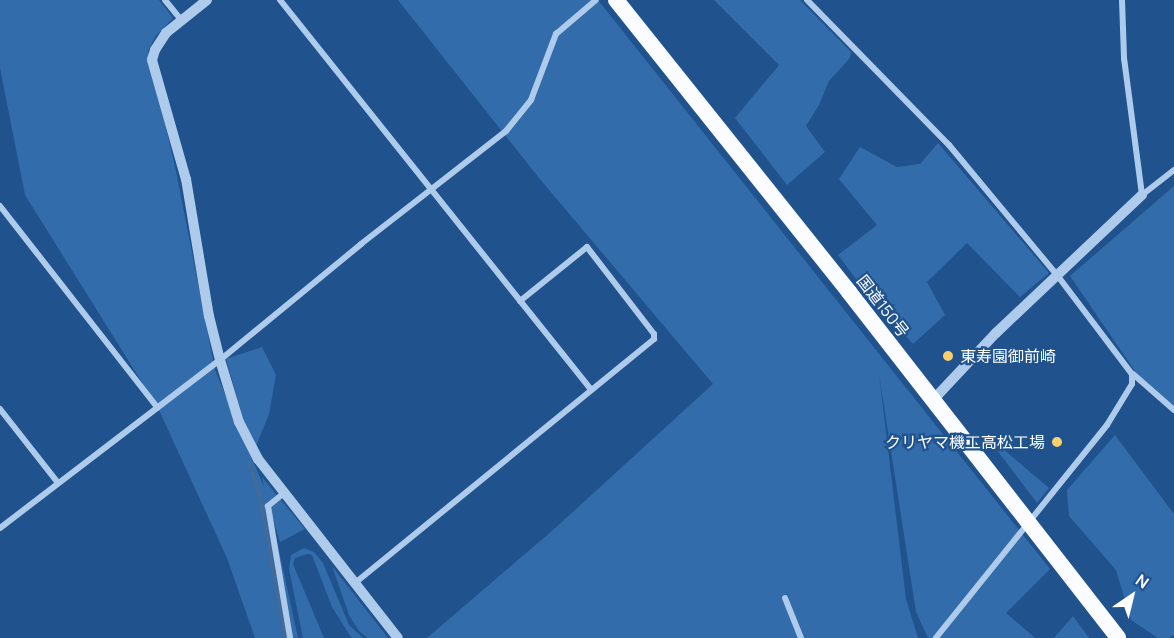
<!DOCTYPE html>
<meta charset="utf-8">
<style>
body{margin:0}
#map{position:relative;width:1174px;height:638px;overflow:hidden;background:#20528e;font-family:Manrope,"Noto Sans JP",sans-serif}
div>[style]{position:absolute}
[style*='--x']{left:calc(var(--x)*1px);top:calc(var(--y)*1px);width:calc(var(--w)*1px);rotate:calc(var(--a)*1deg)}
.green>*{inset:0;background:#336cab}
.stream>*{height:3px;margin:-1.5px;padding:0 1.5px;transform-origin:1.5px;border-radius:1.5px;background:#476a95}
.minor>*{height:6px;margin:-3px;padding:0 3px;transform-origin:3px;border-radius:3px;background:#aecbec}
.tertiary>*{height:10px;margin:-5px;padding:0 5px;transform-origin:5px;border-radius:5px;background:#aecbec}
.trunk>*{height:16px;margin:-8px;padding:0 8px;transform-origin:8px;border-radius:8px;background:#fafcff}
.dots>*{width:16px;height:16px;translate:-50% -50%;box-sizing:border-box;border:3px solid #20528e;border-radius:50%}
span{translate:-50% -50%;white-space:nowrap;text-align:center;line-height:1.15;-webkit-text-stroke:4.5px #20528e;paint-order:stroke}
.street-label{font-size:16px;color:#fff}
.poi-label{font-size:16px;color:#fff}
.left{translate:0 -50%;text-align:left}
.right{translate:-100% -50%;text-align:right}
.north{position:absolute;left:1102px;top:566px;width:60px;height:60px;-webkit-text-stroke:4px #20528e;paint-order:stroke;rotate:35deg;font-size:16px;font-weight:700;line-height:24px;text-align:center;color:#fff}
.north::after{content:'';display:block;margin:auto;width:21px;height:27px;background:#fff;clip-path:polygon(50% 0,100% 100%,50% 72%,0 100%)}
</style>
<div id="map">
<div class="green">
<i style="clip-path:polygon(0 0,159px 0,173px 18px,155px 37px,148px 51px,176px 171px,215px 370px,264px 487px,262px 477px,305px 529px,280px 542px,270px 509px,298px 638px,255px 638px,227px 558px,158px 408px,25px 195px,0 68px)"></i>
<i style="clip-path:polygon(398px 0,598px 0,1050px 569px,1006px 613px,1035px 638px,928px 638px,916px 612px,879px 374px,906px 599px,918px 638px,427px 638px,553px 530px,713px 384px,539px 178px)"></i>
<i style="clip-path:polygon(714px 0,800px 0,851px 52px,850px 58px,829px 81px,819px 105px,806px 126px,825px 152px,787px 185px,735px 118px,779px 65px)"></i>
<i style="clip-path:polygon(938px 143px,1049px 273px,1020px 297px,967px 243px,927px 282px,945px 315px,913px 344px,871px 299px,838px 255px,877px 225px,839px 179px,860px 147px,897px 167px,920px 164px)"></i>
<i style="clip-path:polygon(1174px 186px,1174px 407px,1137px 374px,1070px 276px)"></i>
<i style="clip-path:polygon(262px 347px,276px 375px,269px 414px,256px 446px,245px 425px,226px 359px)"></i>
<i style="clip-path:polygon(984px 433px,1049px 488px,1037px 503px)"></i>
<i style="clip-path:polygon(1115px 435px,1174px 514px,1174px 635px,1168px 638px,1158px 638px,1131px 620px,1116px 570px,1069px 516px,1067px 490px)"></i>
<i style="clip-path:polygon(304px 548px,314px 552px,323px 563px,349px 625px,363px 638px,352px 638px,347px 631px,332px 607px,312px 555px,307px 554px,295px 558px,293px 564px,324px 638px,303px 638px,289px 569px,291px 555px)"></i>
<i style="clip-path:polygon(332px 566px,388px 638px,368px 638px,359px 631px,349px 615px)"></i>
<i style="clip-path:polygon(1073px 616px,1089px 638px,1054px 638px)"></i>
</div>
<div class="stream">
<i style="--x:249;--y:463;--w:33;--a:72"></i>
<i style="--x:259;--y:494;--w:146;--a:79.8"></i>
</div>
<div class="minor">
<i style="--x:165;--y:0;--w:26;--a:51"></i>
<i style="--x:280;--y:0;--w:499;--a:51.4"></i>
<i style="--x:807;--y:0;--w:203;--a:45.6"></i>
<i style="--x:949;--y:145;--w:169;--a:50.3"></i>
<i style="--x:1057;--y:275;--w:124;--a:52.9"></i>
<i style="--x:1132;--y:374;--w:10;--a:90"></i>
<i style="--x:1132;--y:384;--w:48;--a:121.4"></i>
<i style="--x:1107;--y:425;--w:273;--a:128.8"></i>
<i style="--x:1122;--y:0;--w:58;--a:88"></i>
<i style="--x:1124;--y:58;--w:138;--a:82.5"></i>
<i style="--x:1142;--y:195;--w:41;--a:-38"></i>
<i style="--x:0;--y:206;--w:256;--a:52"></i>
<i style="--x:1133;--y:374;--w:55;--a:41.3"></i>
<i style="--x:0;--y:409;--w:94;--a:51.9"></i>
<i style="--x:284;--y:493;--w:21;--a:141"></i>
<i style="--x:268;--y:506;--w:134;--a:80.5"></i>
<i style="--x:0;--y:528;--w:277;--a:-37.4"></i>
<i style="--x:220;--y:360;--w:183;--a:-39.4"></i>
<i style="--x:361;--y:244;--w:184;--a:-37.9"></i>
<i style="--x:506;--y:131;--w:40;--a:-51"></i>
<i style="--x:531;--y:100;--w:71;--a:-69.3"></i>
<i style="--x:556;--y:34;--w:52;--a:-40.4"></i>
<i style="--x:355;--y:583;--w:386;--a:-39.2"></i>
<i style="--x:654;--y:339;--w:5;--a:-90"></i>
<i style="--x:654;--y:334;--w:110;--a:-127.6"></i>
<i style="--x:587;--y:247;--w:86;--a:141.1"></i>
<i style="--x:785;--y:598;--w:43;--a:68.2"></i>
</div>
<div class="tertiary">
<i style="--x:207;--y:0;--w:53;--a:141.2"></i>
<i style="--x:166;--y:33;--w:20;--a:123"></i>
<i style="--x:155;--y:50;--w:10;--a:107"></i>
<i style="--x:152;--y:60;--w:124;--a:74.1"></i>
<i style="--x:186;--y:179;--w:139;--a:80.5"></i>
<i style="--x:209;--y:316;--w:45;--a:76"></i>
<i style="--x:220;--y:360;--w:65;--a:73"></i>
<i style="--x:239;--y:422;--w:42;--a:62.8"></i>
<i style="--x:258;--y:459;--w:227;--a:52"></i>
<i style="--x:933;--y:400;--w:92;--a:-46.8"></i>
<i style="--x:996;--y:333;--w:201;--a:-43.4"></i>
</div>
<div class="trunk">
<i style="--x:616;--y:0;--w:374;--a:51.4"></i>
<i style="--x:849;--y:292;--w:438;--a:52.1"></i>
</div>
<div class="dots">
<i style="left:948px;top:356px;background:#facf6e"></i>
<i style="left:1057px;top:442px;background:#facf6e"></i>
</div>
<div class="street-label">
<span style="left:883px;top:306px;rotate:52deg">国道150号</span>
</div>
<div class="poi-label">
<span class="left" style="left:960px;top:356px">東寿園御前崎</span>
<span class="right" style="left:1045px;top:442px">クリヤマ機工高松工場</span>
</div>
<div class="north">N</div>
</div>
